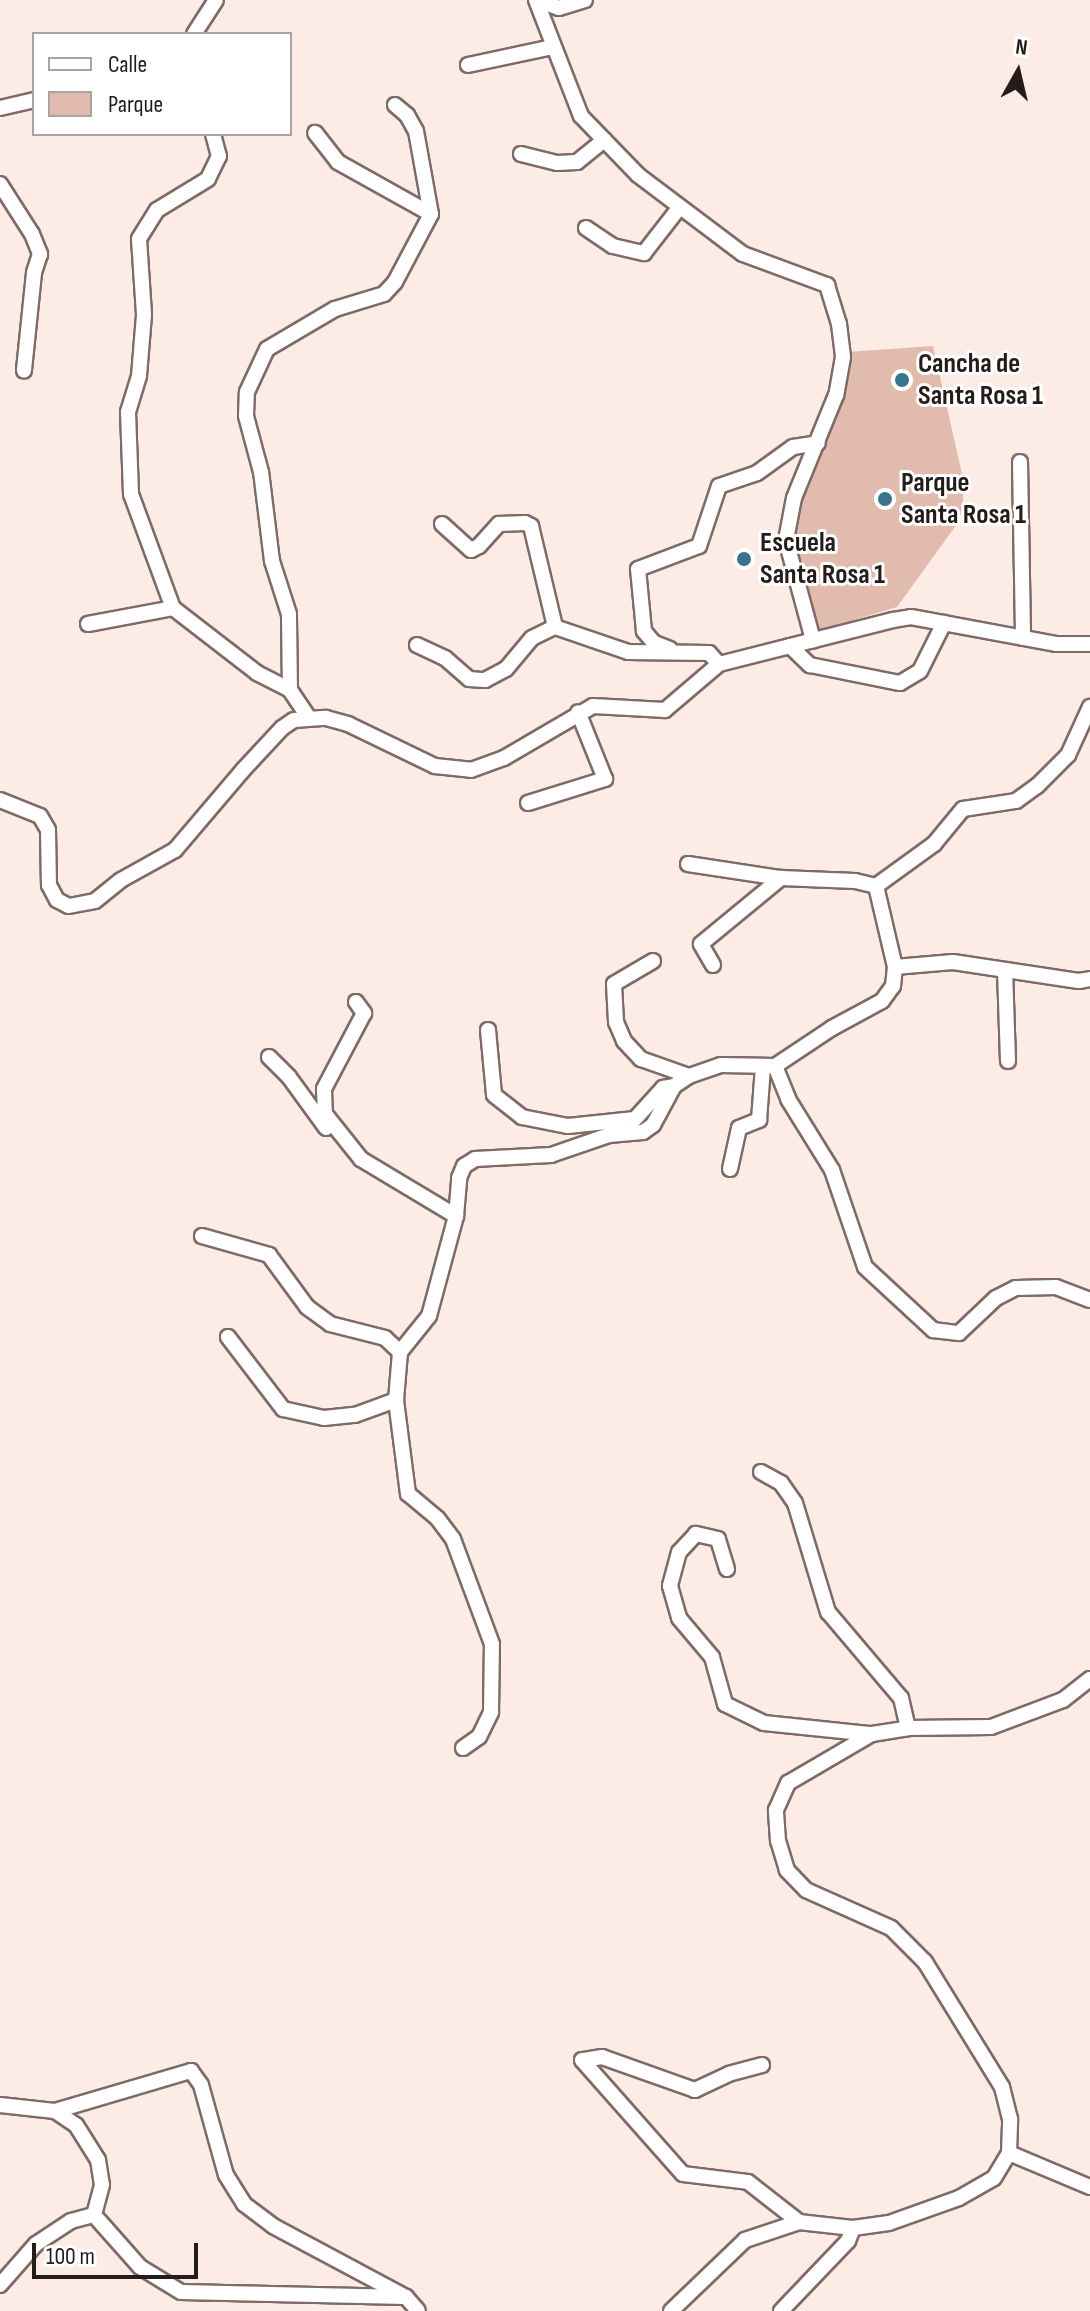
<!DOCTYPE html>
<style>
body{margin:0}
#map{position:relative;width:1090px;height:2311px;overflow:hidden;background:#fdebe6;font-family:"Sofia Sans Condensed",sans-serif}
div>[style]{position:absolute}
[style*='--x']{left:calc(var(--x)*1px);top:calc(var(--y)*1px);width:calc(var(--w)*1px);rotate:calc(var(--a)*1deg)}
.green>*{inset:0;background:#e2bbaf}
.roads{filter:drop-shadow(2px 0 #7e6b66) drop-shadow(-2px 0 #7e6b66) drop-shadow(0 2px #7e6b66) drop-shadow(0 -2px #7e6b66)}
.minor>*{height:14px;margin:-7px;padding:0 7px;transform-origin:7px;border-radius:7px;background:#fff}
.dots>*{width:22px;height:22px;translate:-50% -50%;box-sizing:border-box;border:4px solid #fff;border-radius:50%}
span{translate:-50% -50%;white-space:nowrap;text-align:center;line-height:1.15;-webkit-text-stroke:6px #fff;paint-order:stroke}
.poi-label{font-size:28px;color:#241c1a;font-weight:700}
.left{translate:0 -50%;text-align:left}
.legend{position:absolute;left:32px;top:32px;width:260px;height:104px;box-sizing:border-box;background:#fff;border:2px solid #a7a4a3;margin:0;padding:10px 14px;list-style:none;font-size:24px;color:#241c1a}
.legend li{display:flex;align-items:center;gap:16px;height:40px}
.legend b{width:40px;border:2px solid #a7a4a3}
.north{position:absolute;left:978px;top:32px;width:80px;height:80px;-webkit-text-stroke:6px #fff;paint-order:stroke;rotate:8deg;font-size:22px;font-weight:700;line-height:32px;text-align:center;color:#241c1a}
.north::after{content:'';display:block;margin:auto;width:28px;height:36px;background:#241c1a;clip-path:polygon(50% 0,100% 100%,50% 72%,0 100%)}
.scale{position:absolute;left:32px;top:2243px;width:166px;height:36px;box-sizing:border-box;border:4px solid #241c1a;border-top:0;padding-left:10px;font-size:24px;line-height:28px;white-space:nowrap;color:#241c1a;-webkit-text-stroke:6px #fff;paint-order:stroke}
</style>
<div id="map">
<div class="green">
<i style="clip-path:polygon(933px 346px,963px 478px,963px 508px,957px 524px,897px 607px,817px 631px,792px 534px,800px 500px,847px 375px,847px 352px)"></i>
</div>
<div class="roads">
<div class="minor">
<i style="--x:536;--y:0;--w:124;--a:68.8"></i>
<i style="--x:581;--y:116;--w:82;--a:46"></i>
<i style="--x:638;--y:175;--w:131;--a:37"></i>
<i style="--x:743;--y:254;--w:90;--a:20.3"></i>
<i style="--x:827;--y:285;--w:41;--a:72.9"></i>
<i style="--x:839;--y:324;--w:33;--a:83"></i>
<i style="--x:843;--y:357;--w:39;--a:100"></i>
<i style="--x:836;--y:395;--w:111;--a:112.2"></i>
<i style="--x:794;--y:498;--w:43;--a:100.8"></i>
<i style="--x:786;--y:540;--w:104;--a:74.9"></i>
<i style="--x:537;--y:0;--w:23;--a:20"></i>
<i style="--x:559;--y:8;--w:27;--a:-17"></i>
<i style="--x:194;--y:34;--w:40;--a:-57.1"></i>
<i style="--x:468;--y:65;--w:87;--a:-12"></i>
<i style="--x:395;--y:105;--w:16;--a:40"></i>
<i style="--x:407;--y:115;--w:18;--a:61"></i>
<i style="--x:416;--y:131;--w:84;--a:79.8"></i>
<i style="--x:0;--y:108;--w:35;--a:-13"></i>
<i style="--x:213;--y:134;--w:23;--a:75"></i>
<i style="--x:219;--y:156;--w:25;--a:116"></i>
<i style="--x:208;--y:179;--w:60;--a:148.7"></i>
<i style="--x:157;--y:210;--w:34;--a:122"></i>
<i style="--x:139;--y:239;--w:76;--a:86.2"></i>
<i style="--x:144;--y:315;--w:61;--a:94.7"></i>
<i style="--x:139;--y:376;--w:38;--a:107"></i>
<i style="--x:128;--y:412;--w:82;--a:87.9"></i>
<i style="--x:131;--y:494;--w:121;--a:69.8"></i>
<i style="--x:173;--y:608;--w:106;--a:37.7"></i>
<i style="--x:257;--y:673;--w:37;--a:27"></i>
<i style="--x:290;--y:690;--w:32;--a:56"></i>
<i style="--x:521;--y:154;--w:37;--a:14"></i>
<i style="--x:557;--y:163;--w:20;--a:-3"></i>
<i style="--x:577;--y:162;--w:35;--a:-39"></i>
<i style="--x:0;--y:184;--w:59;--a:57.4"></i>
<i style="--x:32;--y:234;--w:22;--a:68"></i>
<i style="--x:40;--y:254;--w:20;--a:108"></i>
<i style="--x:34;--y:273;--w:98;--a:95.9"></i>
<i style="--x:586;--y:228;--w:32;--a:34"></i>
<i style="--x:613;--y:246;--w:32;--a:13"></i>
<i style="--x:644;--y:253;--w:57;--a:-52.1"></i>
<i style="--x:1020;--y:462;--w:176;--a:89"></i>
<i style="--x:442;--y:524;--w:39;--a:42"></i>
<i style="--x:471;--y:550;--w:9;--a:-27"></i>
<i style="--x:479;--y:546;--w:30;--a:-48"></i>
<i style="--x:499;--y:524;--w:26;--a:-2"></i>
<i style="--x:525;--y:523;--w:7;--a:27"></i>
<i style="--x:531;--y:526;--w:104;--a:76.6"></i>
<i style="--x:88;--y:624;--w:86;--a:-10.7"></i>
<i style="--x:417;--y:645;--w:31;--a:25"></i>
<i style="--x:445;--y:658;--w:32;--a:41"></i>
<i style="--x:469;--y:679;--w:16;--a:4"></i>
<i style="--x:485;--y:680;--w:24;--a:-28"></i>
<i style="--x:506;--y:669;--w:40;--a:-50"></i>
<i style="--x:532;--y:638;--w:25;--a:-26"></i>
<i style="--x:555;--y:627;--w:77;--a:18.9"></i>
<i style="--x:628;--y:652;--w:81;--a:0.7"></i>
<i style="--x:709;--y:653;--w:15;--a:48"></i>
<i style="--x:790;--y:646;--w:28;--a:44"></i>
<i style="--x:810;--y:665;--w:92;--a:11.3"></i>
<i style="--x:900;--y:683;--w:23;--a:-31"></i>
<i style="--x:920;--y:671;--w:54;--a:-63.4"></i>
<i style="--x:670;--y:649;--w:17;--a:-159"></i>
<i style="--x:654;--y:643;--w:16;--a:-130"></i>
<i style="--x:644;--y:631;--w:62;--a:-95.5"></i>
<i style="--x:638;--y:569;--w:65;--a:-20.7"></i>
<i style="--x:699;--y:546;--w:63;--a:-71.6"></i>
<i style="--x:719;--y:486;--w:40;--a:-18.9"></i>
<i style="--x:757;--y:473;--w:44;--a:-35.8"></i>
<i style="--x:793;--y:447;--w:25;--a:-9"></i>
<i style="--x:290;--y:690;--w:76;--a:-90.8"></i>
<i style="--x:289;--y:614;--w:56;--a:-107.8"></i>
<i style="--x:272;--y:561;--w:90;--a:-97"></i>
<i style="--x:261;--y:472;--w:58;--a:-105"></i>
<i style="--x:246;--y:416;--w:24;--a:-88"></i>
<i style="--x:247;--y:392;--w:47;--a:-65.1"></i>
<i style="--x:267;--y:349;--w:79;--a:-30.5"></i>
<i style="--x:335;--y:309;--w:51;--a:-17"></i>
<i style="--x:384;--y:294;--w:16;--a:-47"></i>
<i style="--x:395;--y:282;--w:77;--a:-62.1"></i>
<i style="--x:431;--y:214;--w:107;--a:-150.8"></i>
<i style="--x:338;--y:162;--w:37;--a:-128"></i>
<i style="--x:0;--y:800;--w:43;--a:21.8"></i>
<i style="--x:40;--y:816;--w:16;--a:60"></i>
<i style="--x:48;--y:830;--w:55;--a:89"></i>
<i style="--x:49;--y:885;--w:17;--a:62"></i>
<i style="--x:57;--y:900;--w:13;--a:27"></i>
<i style="--x:69;--y:906;--w:26;--a:-11"></i>
<i style="--x:95;--y:901;--w:33;--a:-39"></i>
<i style="--x:121;--y:880;--w:62;--a:-29.1"></i>
<i style="--x:175;--y:850;--w:105;--a:-49.6"></i>
<i style="--x:243;--y:770;--w:57;--a:-47.1"></i>
<i style="--x:282;--y:728;--w:14;--a:-34"></i>
<i style="--x:294;--y:720;--w:32;--a:-4"></i>
<i style="--x:326;--y:718;--w:23;--a:15"></i>
<i style="--x:348;--y:724;--w:97;--a:25.8"></i>
<i style="--x:435;--y:766;--w:36;--a:6"></i>
<i style="--x:471;--y:770;--w:35;--a:-20"></i>
<i style="--x:504;--y:758;--w:103;--a:-30.3"></i>
<i style="--x:593;--y:706;--w:72;--a:3.2"></i>
<i style="--x:665;--y:710;--w:71;--a:-40.4"></i>
<i style="--x:719;--y:664;--w:179;--a:-14.2"></i>
<i style="--x:893;--y:620;--w:18;--a:-9"></i>
<i style="--x:911;--y:617;--w:147;--a:10.5"></i>
<i style="--x:1056;--y:644;--w:34;--a:0"></i>
<i style="--x:528;--y:803;--w:81;--a:-17.3"></i>
<i style="--x:605;--y:779;--w:72;--a:-111.9"></i>
<i style="--x:688;--y:864;--w:94;--a:8.6"></i>
<i style="--x:781;--y:878;--w:74;--a:2.3"></i>
<i style="--x:855;--y:881;--w:22;--a:13"></i>
<i style="--x:653;--y:961;--w:45;--a:149.5"></i>
<i style="--x:614;--y:984;--w:38;--a:87"></i>
<i style="--x:616;--y:1022;--w:21;--a:67"></i>
<i style="--x:624;--y:1041;--w:25;--a:47"></i>
<i style="--x:641;--y:1059;--w:51;--a:19.5"></i>
<i style="--x:713;--y:965;--w:24;--a:-120"></i>
<i style="--x:701;--y:944;--w:104;--a:-39.5"></i>
<i style="--x:895;--y:967;--w:58;--a:-4.9"></i>
<i style="--x:953;--y:962;--w:127;--a:8.6"></i>
<i style="--x:1079;--y:981;--w:11;--a:-10"></i>
<i style="--x:1005;--y:970;--w:91;--a:88.1"></i>
<i style="--x:356;--y:1002;--w:14;--a:54"></i>
<i style="--x:364;--y:1013;--w:86;--a:117.8"></i>
<i style="--x:324;--y:1089;--w:25;--a:88"></i>
<i style="--x:325;--y:1114;--w:58;--a:51.3"></i>
<i style="--x:361;--y:1159;--w:111;--a:31"></i>
<i style="--x:488;--y:1030;--w:65;--a:84.7"></i>
<i style="--x:494;--y:1095;--w:36;--a:38"></i>
<i style="--x:522;--y:1117;--w:47;--a:11.1"></i>
<i style="--x:568;--y:1126;--w:67;--a:-6"></i>
<i style="--x:635;--y:1119;--w:42;--a:-47.9"></i>
<i style="--x:663;--y:1088;--w:11;--a:-10"></i>
<i style="--x:269;--y:1057;--w:28;--a:45"></i>
<i style="--x:289;--y:1077;--w:63;--a:54"></i>
<i style="--x:775;--y:1066;--w:35;--a:68"></i>
<i style="--x:788;--y:1099;--w:84;--a:58.2"></i>
<i style="--x:832;--y:1170;--w:102;--a:71.2"></i>
<i style="--x:865;--y:1267;--w:93;--a:42.8"></i>
<i style="--x:933;--y:1330;--w:26;--a:7"></i>
<i style="--x:959;--y:1333;--w:51;--a:-43.4"></i>
<i style="--x:996;--y:1298;--w:22;--a:-27"></i>
<i style="--x:1016;--y:1288;--w:40;--a:-1.4"></i>
<i style="--x:1056;--y:1287;--w:36;--a:21"></i>
<i style="--x:730;--y:1169;--w:42;--a:-77.6"></i>
<i style="--x:739;--y:1128;--w:22;--a:-22"></i>
<i style="--x:759;--y:1120;--w:53;--a:-85.7"></i>
<i style="--x:202;--y:1236;--w:70;--a:15.8"></i>
<i style="--x:269;--y:1255;--w:64;--a:53.8"></i>
<i style="--x:307;--y:1307;--w:29;--a:36"></i>
<i style="--x:330;--y:1324;--w:57;--a:14.3"></i>
<i style="--x:385;--y:1338;--w:21;--a:43"></i>
<i style="--x:228;--y:1337;--w:91;--a:52.6"></i>
<i style="--x:283;--y:1409;--w:42;--a:12.4"></i>
<i style="--x:324;--y:1418;--w:31;--a:-6"></i>
<i style="--x:355;--y:1415;--w:44;--a:-20.1"></i>
<i style="--x:761;--y:1472;--w:23;--a:29"></i>
<i style="--x:781;--y:1483;--w:24;--a:55"></i>
<i style="--x:795;--y:1503;--w:114;--a:73.2"></i>
<i style="--x:828;--y:1612;--w:113;--a:49.7"></i>
<i style="--x:901;--y:1698;--w:31;--a:77"></i>
<i style="--x:727;--y:1569;--w:31;--a:-107"></i>
<i style="--x:718;--y:1539;--w:23;--a:-167"></i>
<i style="--x:696;--y:1534;--w:25;--a:133"></i>
<i style="--x:679;--y:1552;--w:35;--a:105"></i>
<i style="--x:670;--y:1586;--w:33;--a:74"></i>
<i style="--x:679;--y:1618;--w:51;--a:49.8"></i>
<i style="--x:712;--y:1657;--w:49;--a:74.5"></i>
<i style="--x:725;--y:1704;--w:43;--a:26"></i>
<i style="--x:764;--y:1723;--w:108;--a:5.9"></i>
<i style="--x:463;--y:1748;--w:19;--a:-35"></i>
<i style="--x:479;--y:1737;--w:28;--a:-64"></i>
<i style="--x:491;--y:1712;--w:68;--a:-89.2"></i>
<i style="--x:492;--y:1644;--w:112;--a:-110.4"></i>
<i style="--x:453;--y:1539;--w:26;--a:-127"></i>
<i style="--x:437;--y:1518;--w:38;--a:-140"></i>
<i style="--x:408;--y:1494;--w:95;--a:-97.3"></i>
<i style="--x:396;--y:1400;--w:48;--a:-85.2"></i>
<i style="--x:400;--y:1352;--w:46;--a:-51.1"></i>
<i style="--x:429;--y:1316;--w:104;--a:-74.9"></i>
<i style="--x:456;--y:1216;--w:38;--a:-85"></i>
<i style="--x:459;--y:1178;--w:13;--a:-67"></i>
<i style="--x:464;--y:1166;--w:13;--a:-32"></i>
<i style="--x:475;--y:1159;--w:76;--a:-3"></i>
<i style="--x:551;--y:1155;--w:61;--a:-19"></i>
<i style="--x:609;--y:1135;--w:34;--a:-5"></i>
<i style="--x:643;--y:1132;--w:12;--a:-35"></i>
<i style="--x:653;--y:1125;--w:44;--a:-61.7"></i>
<i style="--x:674;--y:1086;--w:18;--a:-34"></i>
<i style="--x:689;--y:1076;--w:34;--a:-19"></i>
<i style="--x:721;--y:1065;--w:54;--a:1.1"></i>
<i style="--x:775;--y:1066;--w:69;--a:-33.7"></i>
<i style="--x:832;--y:1028;--w:57;--a:-28.4"></i>
<i style="--x:882;--y:1001;--w:19;--a:-54"></i>
<i style="--x:893;--y:986;--w:19;--a:-84"></i>
<i style="--x:895;--y:967;--w:83;--a:-103.2"></i>
<i style="--x:876;--y:886;--w:72;--a:-35.9"></i>
<i style="--x:934;--y:844;--w:45;--a:-50.4"></i>
<i style="--x:963;--y:809;--w:54;--a:-8.6"></i>
<i style="--x:1016;--y:801;--w:26;--a:-36"></i>
<i style="--x:1037;--y:786;--w:44;--a:-45"></i>
<i style="--x:1068;--y:755;--w:53;--a:-65.4"></i>
<i style="--x:762;--y:2065;--w:34;--a:165"></i>
<i style="--x:729;--y:2074;--w:38;--a:155"></i>
<i style="--x:695;--y:2090;--w:99;--a:-160.5"></i>
<i style="--x:602;--y:2057;--w:20;--a:171"></i>
<i style="--x:582;--y:2060;--w:152;--a:48.5"></i>
<i style="--x:683;--y:2174;--w:65;--a:7"></i>
<i style="--x:748;--y:2182;--w:65;--a:38.1"></i>
<i style="--x:0;--y:2105;--w:55;--a:6.2"></i>
<i style="--x:55;--y:2111;--w:142;--a:-16.4"></i>
<i style="--x:191;--y:2071;--w:17;--a:54"></i>
<i style="--x:201;--y:2085;--w:93;--a:74.5"></i>
<i style="--x:226;--y:2175;--w:34;--a:58"></i>
<i style="--x:244;--y:2204;--w:36;--a:37"></i>
<i style="--x:273;--y:2226;--w:151;--a:28.1"></i>
<i style="--x:55;--y:2111;--w:25;--a:34"></i>
<i style="--x:76;--y:2125;--w:41;--a:57.8"></i>
<i style="--x:98;--y:2160;--w:25;--a:81"></i>
<i style="--x:102;--y:2185;--w:31;--a:105"></i>
<i style="--x:94;--y:2215;--w:69;--a:48.5"></i>
<i style="--x:140;--y:2267;--w:48;--a:31.4"></i>
<i style="--x:181;--y:2292;--w:225;--a:1.3"></i>
<i style="--x:406;--y:2297;--w:18;--a:49"></i>
<i style="--x:1009;--y:2153;--w:88;--a:22.8"></i>
<i style="--x:0;--y:2285;--w:55;--a:-48.7"></i>
<i style="--x:36;--y:2244;--w:42;--a:-33.3"></i>
<i style="--x:71;--y:2221;--w:24;--a:-15"></i>
<i style="--x:671;--y:2311;--w:103;--a:-43.8"></i>
<i style="--x:745;--y:2240;--w:57;--a:-18.4"></i>
<i style="--x:799;--y:2222;--w:54;--a:6.3"></i>
<i style="--x:853;--y:2228;--w:36;--a:-8"></i>
<i style="--x:889;--y:2223;--w:74;--a:-19.7"></i>
<i style="--x:959;--y:2198;--w:40;--a:-29.7"></i>
<i style="--x:994;--y:2178;--w:29;--a:-59"></i>
<i style="--x:1009;--y:2153;--w:34;--a:-88"></i>
<i style="--x:1010;--y:2119;--w:33;--a:-104"></i>
<i style="--x:1002;--y:2087;--w:147;--a:-121.6"></i>
<i style="--x:925;--y:1962;--w:48;--a:-135"></i>
<i style="--x:891;--y:1928;--w:93;--a:-155.9"></i>
<i style="--x:806;--y:1890;--w:28;--a:-134"></i>
<i style="--x:787;--y:1870;--w:30;--a:-107"></i>
<i style="--x:778;--y:1841;--w:31;--a:-94"></i>
<i style="--x:776;--y:1810;--w:30;--a:-66"></i>
<i style="--x:788;--y:1783;--w:97;--a:-30.3"></i>
<i style="--x:872;--y:1734;--w:36;--a:-9"></i>
<i style="--x:908;--y:1728;--w:83;--a:-0.7"></i>
<i style="--x:991;--y:1727;--w:77;--a:-20.6"></i>
<i style="--x:1063;--y:1700;--w:34;--a:-38"></i>
<i style="--x:781;--y:2311;--w:97;--a:-46.3"></i>
<i style="--x:848;--y:2241;--w:14;--a:-69"></i>
</div>
</div>
<div class="dots">
<i style="left:902px;top:380px;background:#3a738c"></i>
<i style="left:885px;top:499px;background:#3a738c"></i>
<i style="left:744px;top:559px;background:#3a738c"></i>
</div>
<div class="poi-label">
<span class="left" style="left:918px;top:380px">Cancha de<br>Santa Rosa 1</span>
<span class="left" style="left:901px;top:499px">Parque<br>Santa Rosa 1</span>
<span class="left" style="left:760px;top:559px">Escuela<br>Santa Rosa 1</span>
</div>
<ul class="legend">
<li><b style="height:10px;background:#fff"></b>Calle</li>
<li><b style="height:22px;background:#e2bbaf"></b>Parque</li>
</ul>
<div class="north">N</div>
<div class="scale">100 m</div>
</div>
